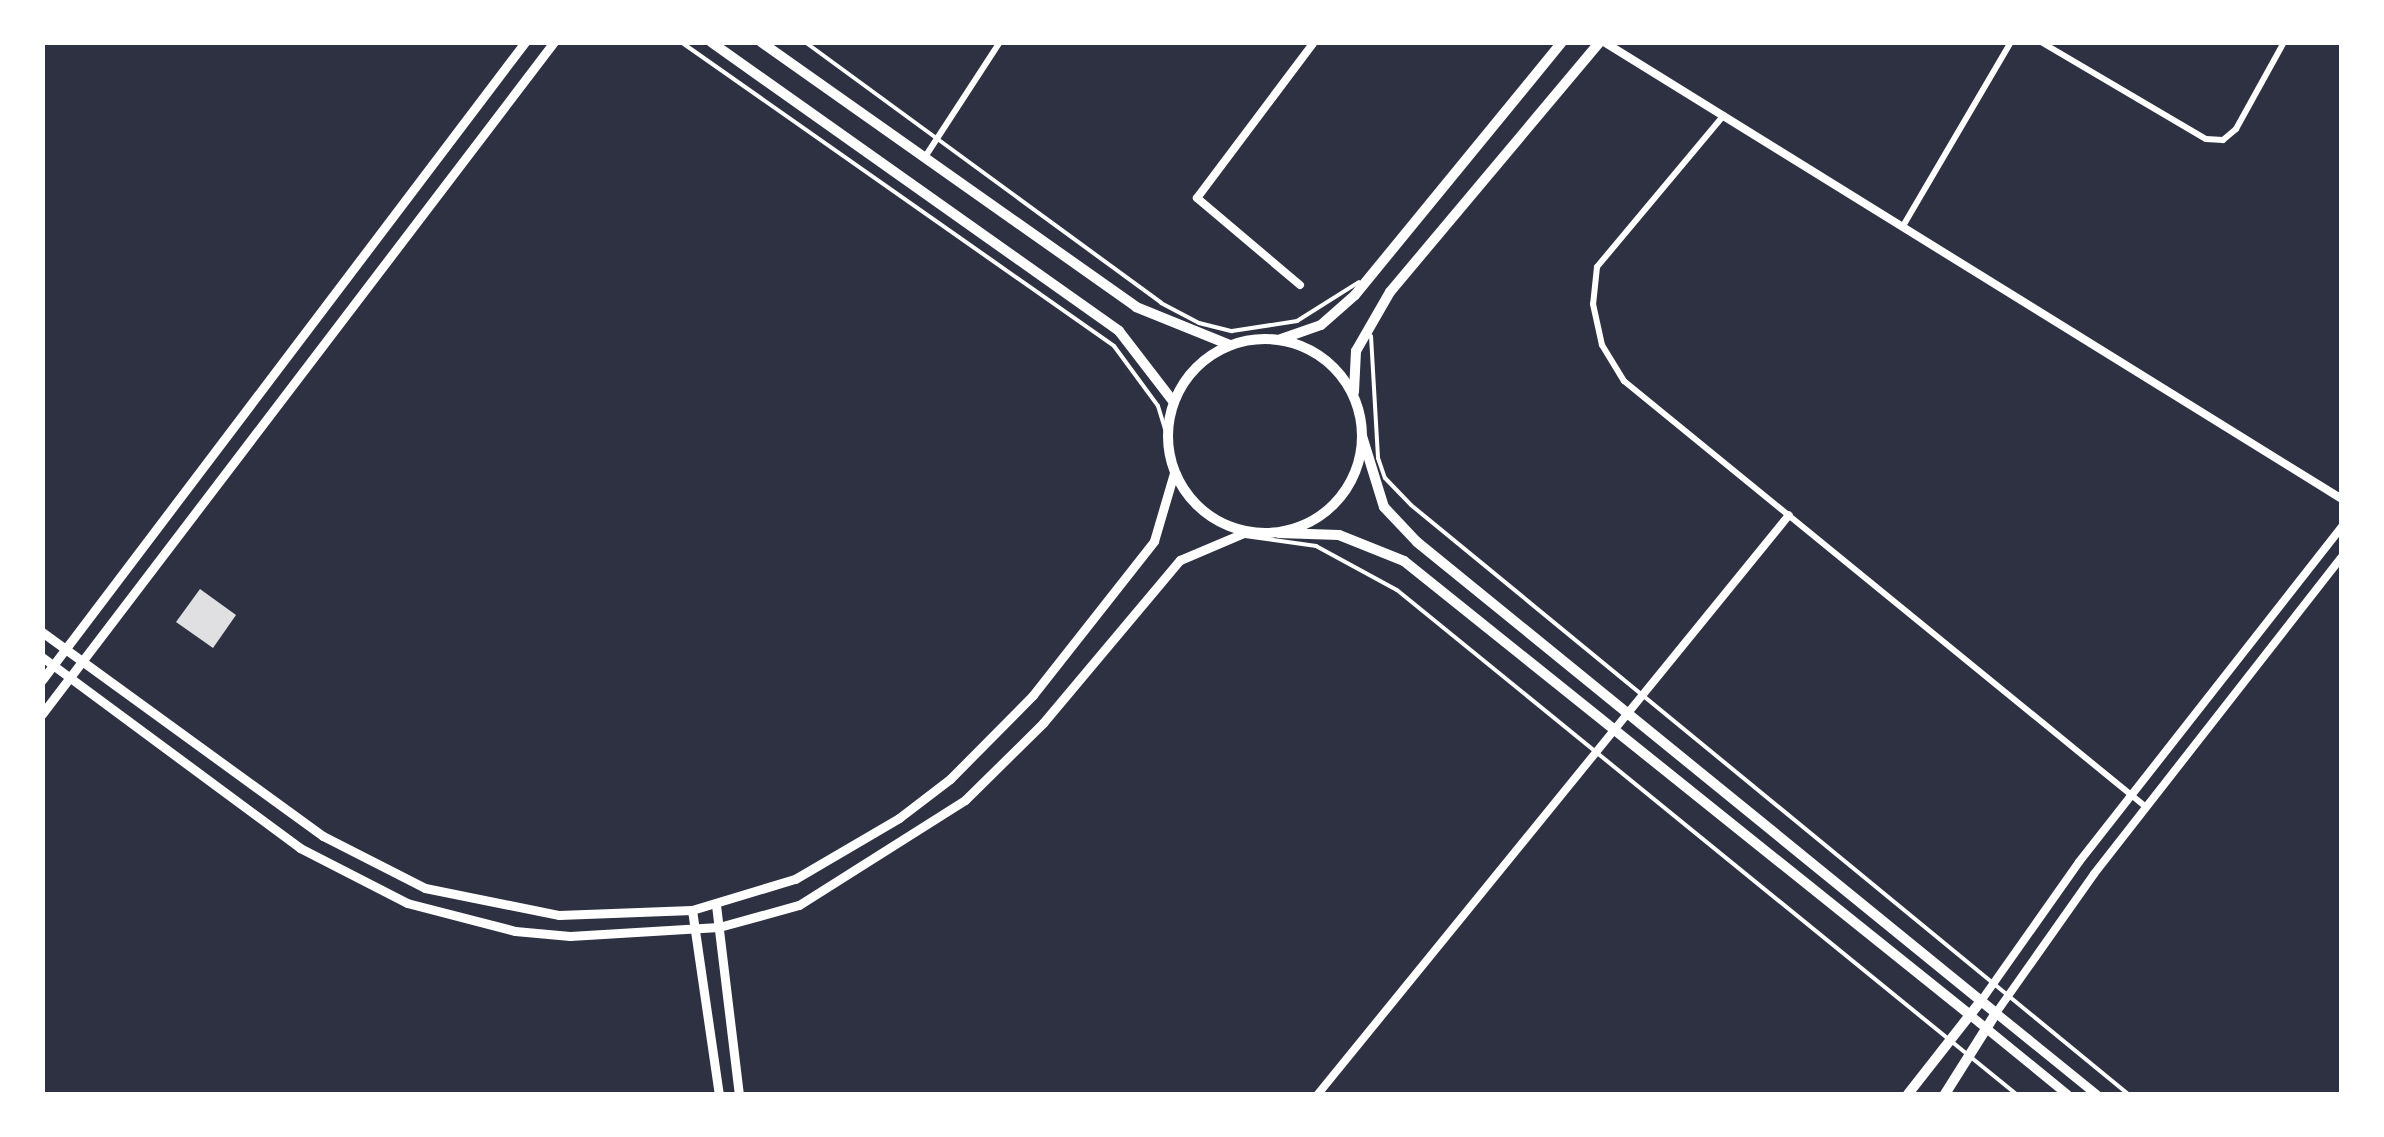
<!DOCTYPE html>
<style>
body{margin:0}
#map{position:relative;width:2384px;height:1137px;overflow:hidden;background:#2d3142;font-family:"Archivo Narrow",sans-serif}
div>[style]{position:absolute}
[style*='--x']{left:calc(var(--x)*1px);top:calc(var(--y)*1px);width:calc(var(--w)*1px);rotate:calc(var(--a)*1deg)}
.building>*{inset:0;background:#e0e0e3}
.service>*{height:4px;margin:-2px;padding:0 2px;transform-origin:2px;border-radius:2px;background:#fff}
.minor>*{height:6px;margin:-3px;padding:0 3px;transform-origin:3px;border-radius:3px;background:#fff}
.tertiary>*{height:8px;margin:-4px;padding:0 4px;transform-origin:4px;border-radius:4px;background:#fff}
.secondary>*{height:9px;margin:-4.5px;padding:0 4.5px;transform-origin:4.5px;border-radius:4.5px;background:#fff}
.primary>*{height:10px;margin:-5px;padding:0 5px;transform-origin:5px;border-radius:5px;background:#fff}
.primary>.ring{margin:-5px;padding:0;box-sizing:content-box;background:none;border:10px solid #fff;border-radius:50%}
span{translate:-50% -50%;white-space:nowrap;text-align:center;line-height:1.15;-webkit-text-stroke:10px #fff;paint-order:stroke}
.frame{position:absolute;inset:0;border:45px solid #fff;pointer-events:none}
</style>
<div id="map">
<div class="building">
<i style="clip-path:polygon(200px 589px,236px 615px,213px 648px,176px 622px)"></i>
</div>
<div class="service">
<i style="--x:681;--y:42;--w:529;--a:35.07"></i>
<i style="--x:1114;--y:346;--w:74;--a:53.7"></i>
<i style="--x:1158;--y:406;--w:30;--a:73"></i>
<i style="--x:805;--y:42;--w:441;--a:36.2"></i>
<i style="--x:1161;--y:303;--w:43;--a:27.8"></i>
<i style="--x:1199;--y:323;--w:34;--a:14"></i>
<i style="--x:1232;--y:331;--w:66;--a:-8.7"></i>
<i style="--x:1297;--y:321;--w:73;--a:-32.2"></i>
<i style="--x:1371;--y:336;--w:122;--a:86.7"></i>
<i style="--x:1378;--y:458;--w:21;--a:71"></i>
<i style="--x:1385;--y:478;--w:37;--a:46"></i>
<i style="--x:1411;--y:505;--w:928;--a:39.4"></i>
<i style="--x:1245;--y:536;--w:72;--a:8"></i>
<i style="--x:1316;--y:546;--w:92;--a:28.5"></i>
<i style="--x:1397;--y:590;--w:798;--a:39.15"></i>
</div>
<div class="minor">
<i style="--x:2041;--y:42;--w:191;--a:30.5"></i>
<i style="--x:2206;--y:139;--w:17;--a:3"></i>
<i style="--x:2223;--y:140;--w:17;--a:-40"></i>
<i style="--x:2236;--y:129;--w:99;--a:-61.1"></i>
<i style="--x:1724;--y:115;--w:198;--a:129.9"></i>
<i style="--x:1597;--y:267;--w:37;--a:96"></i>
<i style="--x:1593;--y:304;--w:42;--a:77.6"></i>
<i style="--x:1602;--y:345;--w:42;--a:58.6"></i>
<i style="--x:1624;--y:381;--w:674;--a:39.22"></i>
<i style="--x:925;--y:157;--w:137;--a:-56.9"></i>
<i style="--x:1903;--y:226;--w:213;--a:-59.6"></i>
</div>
<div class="tertiary">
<i style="--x:1604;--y:42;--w:868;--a:31.77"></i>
<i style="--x:1300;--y:285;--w:135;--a:-139.8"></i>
<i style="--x:1197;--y:198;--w:195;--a:-53.1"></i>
<i style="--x:1981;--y:1001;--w:170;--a:-54.8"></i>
<i style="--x:2079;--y:862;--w:427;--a:-51.9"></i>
<i style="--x:1996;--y:1013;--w:170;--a:-54.8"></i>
<i style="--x:2094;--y:874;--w:402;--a:-52"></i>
<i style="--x:1318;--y:1094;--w:746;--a:-50.87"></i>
</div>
<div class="secondary">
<i style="--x:42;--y:632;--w:347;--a:36"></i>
<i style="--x:323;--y:836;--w:114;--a:27"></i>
<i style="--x:425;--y:888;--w:137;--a:11.4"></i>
<i style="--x:559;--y:915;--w:133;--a:-2.2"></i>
<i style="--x:692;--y:910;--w:108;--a:-16.8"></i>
<i style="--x:795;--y:879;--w:121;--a:-30.4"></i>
<i style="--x:899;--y:818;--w:64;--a:-37.4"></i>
<i style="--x:950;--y:779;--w:118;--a:-45.3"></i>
<i style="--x:1033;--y:695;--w:196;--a:-51.8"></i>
<i style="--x:1154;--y:541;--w:71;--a:-73.6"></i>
<i style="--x:42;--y:657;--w:321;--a:36.5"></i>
<i style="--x:300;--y:848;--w:120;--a:27.2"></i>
<i style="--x:407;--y:903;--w:112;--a:14.5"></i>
<i style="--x:515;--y:931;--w:55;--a:5.2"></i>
<i style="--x:570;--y:936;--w:149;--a:-3.5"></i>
<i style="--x:719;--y:927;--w:83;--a:-15.4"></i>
<i style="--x:799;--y:905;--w:196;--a:-32.3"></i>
<i style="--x:965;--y:800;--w:110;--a:-44.6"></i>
<i style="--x:1043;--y:723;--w:213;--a:-50"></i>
<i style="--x:1180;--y:560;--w:72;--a:-23"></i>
<i style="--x:42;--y:680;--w:800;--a:-52.87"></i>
<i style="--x:42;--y:714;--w:845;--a:-52.7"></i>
<i style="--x:716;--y:905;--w:190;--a:83.1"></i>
<i style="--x:692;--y:910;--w:186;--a:81.7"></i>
<i style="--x:1996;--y:1013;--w:129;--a:39"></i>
<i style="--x:1970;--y:1015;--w:125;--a:39.2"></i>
</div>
<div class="primary">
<i style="--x:711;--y:42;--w:500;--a:35.3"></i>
<i style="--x:1119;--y:331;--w:88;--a:52.4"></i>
<i style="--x:761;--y:42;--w:459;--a:35.2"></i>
<i style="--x:1136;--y:307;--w:101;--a:22"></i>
<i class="ring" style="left:1168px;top:339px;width:184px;height:184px"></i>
<i style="--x:1281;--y:339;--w:42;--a:-19.3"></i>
<i style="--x:1321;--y:325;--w:45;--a:-41.4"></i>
<i style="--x:1355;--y:295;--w:327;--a:-50.7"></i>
<i style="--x:1354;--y:392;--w:41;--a:-87.2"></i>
<i style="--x:1356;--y:351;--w:68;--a:-60"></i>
<i style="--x:1390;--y:292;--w:326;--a:-50"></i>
<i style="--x:1362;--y:436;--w:74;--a:72.8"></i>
<i style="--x:1384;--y:507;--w:48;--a:46.7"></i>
<i style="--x:1417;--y:542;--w:746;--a:39.13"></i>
<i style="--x:1996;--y:1013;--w:96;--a:122.2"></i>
<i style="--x:1279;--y:533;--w:60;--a:1.9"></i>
<i style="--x:1339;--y:535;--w:70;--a:21.8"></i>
<i style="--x:1404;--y:561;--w:726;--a:38.73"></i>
<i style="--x:1908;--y:1094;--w:118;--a:-51.9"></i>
</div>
<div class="frame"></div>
</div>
